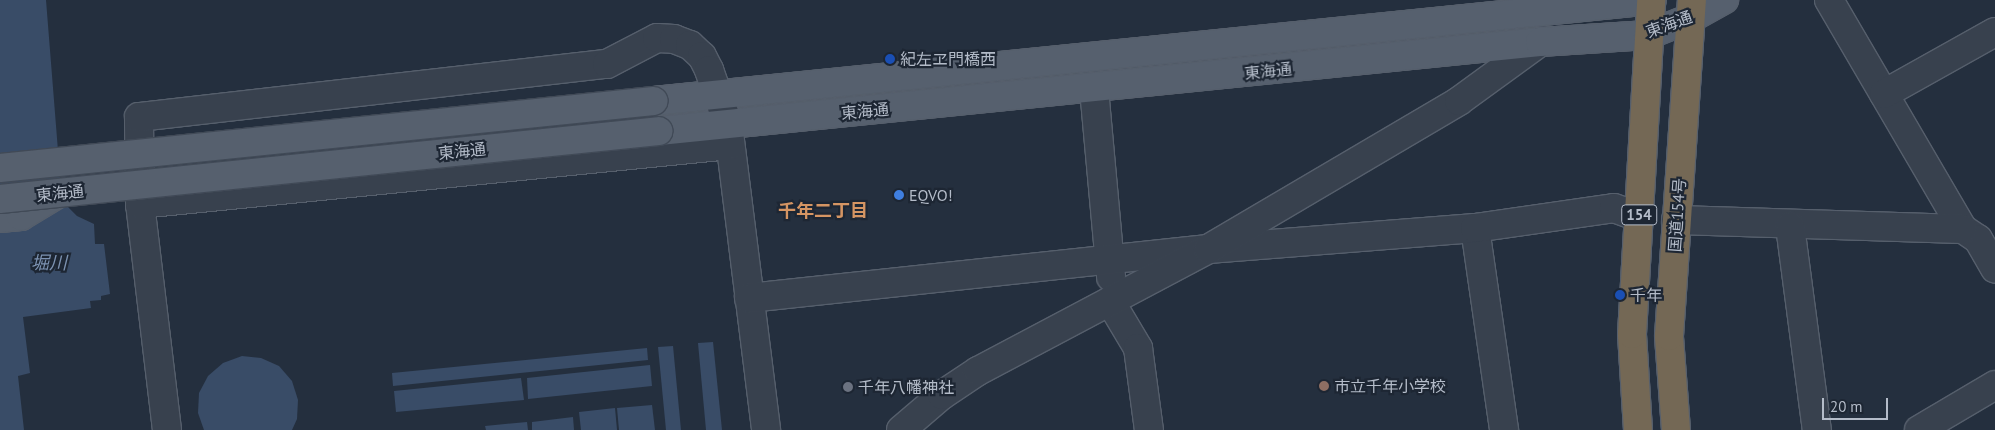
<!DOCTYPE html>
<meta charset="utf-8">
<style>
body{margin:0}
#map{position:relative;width:1995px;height:430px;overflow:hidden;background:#242f3e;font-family:"PT Sans","Noto Sans JP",sans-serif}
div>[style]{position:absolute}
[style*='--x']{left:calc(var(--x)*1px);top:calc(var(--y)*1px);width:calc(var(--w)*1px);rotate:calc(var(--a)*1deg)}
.water>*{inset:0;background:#394c67}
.roads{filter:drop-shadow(1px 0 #565f6c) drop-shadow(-1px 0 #565f6c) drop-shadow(0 1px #565f6c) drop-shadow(0 -1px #565f6c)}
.minor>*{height:28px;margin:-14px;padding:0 14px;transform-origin:14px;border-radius:14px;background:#38414e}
.major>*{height:28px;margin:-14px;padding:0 14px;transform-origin:14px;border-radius:14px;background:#56606e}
.highway>*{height:28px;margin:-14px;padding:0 14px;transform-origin:14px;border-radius:14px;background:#746855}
.bridges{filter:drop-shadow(1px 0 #414a57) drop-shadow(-1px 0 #414a57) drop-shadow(0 1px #414a57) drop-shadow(0 -1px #414a57)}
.major-bridge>*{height:28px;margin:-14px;padding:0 14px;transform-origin:14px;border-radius:14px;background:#56606e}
.dots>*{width:14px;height:14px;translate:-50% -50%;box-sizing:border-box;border:2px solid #1d2633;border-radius:50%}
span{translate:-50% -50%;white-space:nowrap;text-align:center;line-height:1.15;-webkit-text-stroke:4.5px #1d2633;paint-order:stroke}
.shield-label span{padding:1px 4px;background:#1d2633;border:1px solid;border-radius:4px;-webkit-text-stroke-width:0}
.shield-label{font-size:15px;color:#b4bcc9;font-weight:700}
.street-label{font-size:16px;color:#b4bcc9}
.poi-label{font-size:16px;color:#b4bcc9}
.left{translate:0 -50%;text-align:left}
.neighbourhood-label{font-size:18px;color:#d59563;font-weight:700}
.water-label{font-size:18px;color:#7c92b1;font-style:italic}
.scale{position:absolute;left:1822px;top:398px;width:66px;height:22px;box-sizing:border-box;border:2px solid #b4bcc9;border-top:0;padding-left:6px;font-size:15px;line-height:18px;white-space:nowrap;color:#b4bcc9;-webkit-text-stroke:4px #1d2633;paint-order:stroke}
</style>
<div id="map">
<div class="water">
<i style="clip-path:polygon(0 0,46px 0,62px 201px,77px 216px,94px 224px,95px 244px,104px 244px,110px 294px,101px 296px,101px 300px,90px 301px,91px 308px,23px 317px,30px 373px,18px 376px,24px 430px,0 430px)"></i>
<i style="clip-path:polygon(713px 342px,722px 430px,706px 430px,698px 343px)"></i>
<i style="clip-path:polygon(673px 346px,681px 430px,666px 430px,658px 347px)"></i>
<i style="clip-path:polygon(647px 348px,648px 360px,393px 386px,392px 373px)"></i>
<i style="clip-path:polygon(242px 356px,261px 358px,279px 366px,292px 381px,298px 400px,297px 419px,292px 430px,204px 430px,198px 413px,199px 393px,208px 376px,223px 363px)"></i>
<i style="clip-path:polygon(650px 365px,652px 386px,528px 399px,527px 378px)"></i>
<i style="clip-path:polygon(521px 378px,524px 400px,396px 412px,394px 391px)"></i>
<i style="clip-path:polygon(652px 405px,655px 430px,619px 430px,617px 408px)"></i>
<i style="clip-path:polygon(615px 408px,617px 430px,581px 430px,579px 412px)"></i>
<i style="clip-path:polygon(573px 417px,574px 430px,532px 430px,532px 422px)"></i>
<i style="clip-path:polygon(527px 422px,528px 430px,486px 430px,485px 426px)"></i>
</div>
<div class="roads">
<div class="minor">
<i style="--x:1829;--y:0;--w:265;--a:59.7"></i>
<i style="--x:1963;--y:229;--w:18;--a:34"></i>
<i style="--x:1978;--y:239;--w:34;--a:60"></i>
<i style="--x:1094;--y:89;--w:189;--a:84.8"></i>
<i style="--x:1884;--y:94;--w:127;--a:-29.2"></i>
<i style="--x:140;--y:204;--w:87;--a:-90.7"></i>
<i style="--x:139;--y:117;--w:471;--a:-6.5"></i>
<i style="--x:607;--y:64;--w:56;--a:-27.5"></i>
<i style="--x:657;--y:38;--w:17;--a:3"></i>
<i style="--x:674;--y:39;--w:17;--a:21"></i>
<i style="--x:690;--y:45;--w:16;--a:43"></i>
<i style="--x:702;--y:56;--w:16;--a:63"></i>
<i style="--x:709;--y:70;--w:57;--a:70.6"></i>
<i style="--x:728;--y:124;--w:308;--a:82.9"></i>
<i style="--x:1676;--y:220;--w:287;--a:1.8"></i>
<i style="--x:1790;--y:226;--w:206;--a:82.5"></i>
<i style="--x:1475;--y:228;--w:204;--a:81.8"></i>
<i style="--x:749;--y:298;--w:462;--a:-6.1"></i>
<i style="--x:1208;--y:249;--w:268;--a:-4.5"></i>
<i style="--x:1475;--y:228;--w:140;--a:-8.2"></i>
<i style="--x:1614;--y:208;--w:27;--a:20"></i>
<i style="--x:1110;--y:301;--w:55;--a:59.2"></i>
<i style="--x:1138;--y:348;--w:83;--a:82.4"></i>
<i style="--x:167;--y:430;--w:228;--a:-96.8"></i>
<i style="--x:140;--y:204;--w:593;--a:-5.71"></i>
<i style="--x:901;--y:430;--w:54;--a:-40.5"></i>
<i style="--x:942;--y:395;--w:43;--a:-33.7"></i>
<i style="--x:978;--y:371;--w:260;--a:-27.9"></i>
<i style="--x:1208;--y:249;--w:291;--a:-30.5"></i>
<i style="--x:1459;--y:101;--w:100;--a:-36.1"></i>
<i style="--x:1919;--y:430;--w:88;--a:-30.6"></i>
</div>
<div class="major">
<i style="--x:654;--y:101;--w:1003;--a:-5.78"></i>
<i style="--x:659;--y:131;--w:885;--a:-5.77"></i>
<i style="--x:1540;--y:42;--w:108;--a:-3.7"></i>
<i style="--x:1648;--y:35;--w:46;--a:-21.6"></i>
<i style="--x:1691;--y:18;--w:38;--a:-29"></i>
<i style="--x:0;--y:218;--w:21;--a:-5"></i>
<i style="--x:21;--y:216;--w:44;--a:-31.2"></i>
</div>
<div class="highway">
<i style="--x:1638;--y:430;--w:96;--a:-93.6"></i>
<i style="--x:1632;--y:334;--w:335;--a:-86.7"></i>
<i style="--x:1676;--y:430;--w:94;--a:-94.3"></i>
<i style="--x:1669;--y:336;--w:337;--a:-86.1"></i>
</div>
</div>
<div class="bridges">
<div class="major-bridge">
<i style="--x:0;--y:168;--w:657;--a:-5.85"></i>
<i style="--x:0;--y:199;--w:662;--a:-5.89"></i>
</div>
</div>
<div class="dots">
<i style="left:890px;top:59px;background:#1a4fb4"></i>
<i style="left:899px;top:195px;background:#3f7fe0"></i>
<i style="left:1620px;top:295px;background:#1a4fb4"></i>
<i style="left:1324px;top:386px;background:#8d6e63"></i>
<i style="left:848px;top:387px;background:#6b7280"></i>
</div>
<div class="shield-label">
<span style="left:1639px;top:215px">154</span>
</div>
<div class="street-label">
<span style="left:1669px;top:24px;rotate:-20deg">東海通</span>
<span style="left:1268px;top:71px;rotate:-6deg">東海通</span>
<span style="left:865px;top:111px;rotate:-5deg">東海通</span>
<span style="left:462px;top:151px;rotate:-6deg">東海通</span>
<span style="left:60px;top:193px;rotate:-6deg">東海通</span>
<span style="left:1677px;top:215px;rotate:-86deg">国道154号</span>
</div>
<div class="poi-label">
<span class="left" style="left:900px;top:59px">紀左ヱ門橋西</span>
<span class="left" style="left:909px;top:195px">EQVO!</span>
<span class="left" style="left:1630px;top:295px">千年</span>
<span class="left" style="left:1334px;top:386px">市立千年小学校</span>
<span class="left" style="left:858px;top:387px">千年八幡神社</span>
</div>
<div class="neighbourhood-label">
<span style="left:823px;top:211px">千年二丁目</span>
</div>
<div class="water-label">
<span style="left:49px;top:263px">堀川</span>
</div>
<div class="scale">20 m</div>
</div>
